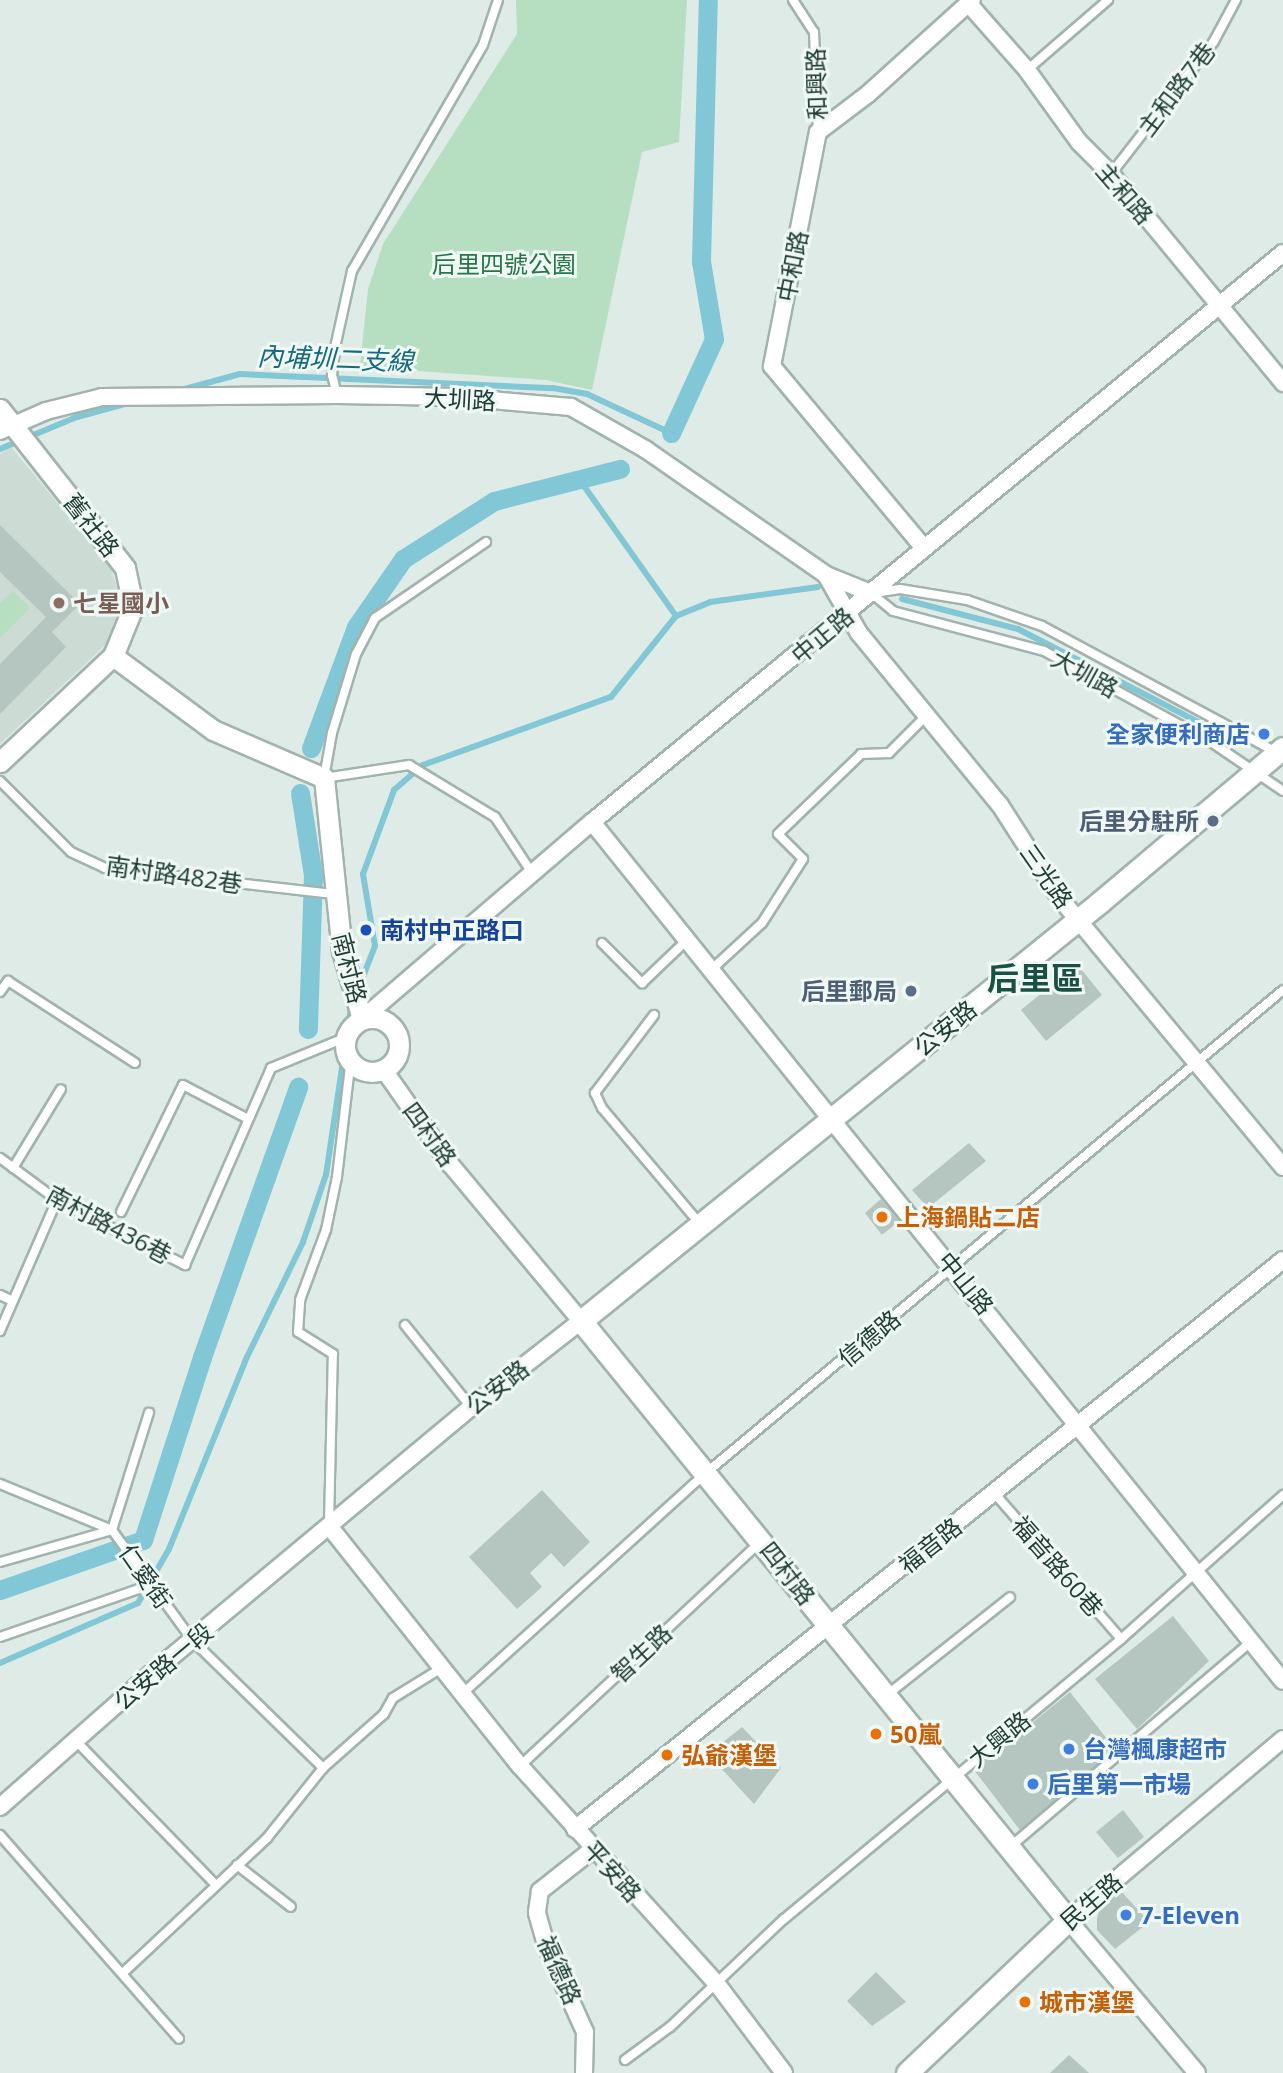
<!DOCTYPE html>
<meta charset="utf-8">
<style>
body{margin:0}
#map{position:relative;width:1283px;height:2073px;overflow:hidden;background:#dfebe6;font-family:"Open Sans","Noto Sans TC",sans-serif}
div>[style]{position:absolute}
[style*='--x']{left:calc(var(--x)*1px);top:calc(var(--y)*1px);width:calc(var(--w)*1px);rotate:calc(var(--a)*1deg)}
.built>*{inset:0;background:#cddbd5}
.green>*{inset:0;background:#b6dec1}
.stream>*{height:6px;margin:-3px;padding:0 3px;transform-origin:3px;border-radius:3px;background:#82c7d5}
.canal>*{height:19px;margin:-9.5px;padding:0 9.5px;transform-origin:9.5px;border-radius:9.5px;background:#82c7d5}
.building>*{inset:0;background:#b4c6bf}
.roads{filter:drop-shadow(2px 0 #a2b3ad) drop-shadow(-2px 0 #a2b3ad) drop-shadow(0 2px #a2b3ad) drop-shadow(0 -2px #a2b3ad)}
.service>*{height:8px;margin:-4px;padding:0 4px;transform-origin:4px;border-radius:4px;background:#fff}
.minor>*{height:16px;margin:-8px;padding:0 8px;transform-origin:8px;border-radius:8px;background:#fff}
.tertiary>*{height:19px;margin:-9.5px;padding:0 9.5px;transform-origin:9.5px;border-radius:9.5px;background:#fff}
.tertiary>.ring{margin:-9.5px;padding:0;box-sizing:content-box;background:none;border:19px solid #fff;border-radius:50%}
.secondary>*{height:21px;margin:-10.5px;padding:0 10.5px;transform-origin:10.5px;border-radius:10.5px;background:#fff}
.dots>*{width:19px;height:19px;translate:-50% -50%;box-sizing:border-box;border:4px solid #eff8f4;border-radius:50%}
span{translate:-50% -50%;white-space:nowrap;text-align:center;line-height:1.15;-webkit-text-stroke:6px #eff8f4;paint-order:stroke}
.street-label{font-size:24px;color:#1f3c35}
.park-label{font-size:24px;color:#267646}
.education-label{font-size:24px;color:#785e54;font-weight:700}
.left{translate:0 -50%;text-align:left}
.shop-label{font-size:24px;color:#366cbe;font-weight:700}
.right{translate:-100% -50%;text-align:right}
.service-label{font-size:24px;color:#4e5e75;font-weight:700}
.transit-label{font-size:24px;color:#164399;font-weight:700}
.food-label{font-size:24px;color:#c56008;font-weight:700}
.water-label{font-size:26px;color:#156a7c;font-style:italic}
.district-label{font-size:32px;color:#1a5043;font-weight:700}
</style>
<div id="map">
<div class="built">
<i style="clip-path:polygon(11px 447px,110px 566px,119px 593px,115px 636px,0 744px,0 454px)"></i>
</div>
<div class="green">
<i style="clip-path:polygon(516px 0,687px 0,679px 142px,642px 152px,592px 390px,546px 380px,360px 367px,368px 289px,383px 244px,517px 34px)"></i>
<i style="clip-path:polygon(13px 591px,30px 608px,0 638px,0 603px)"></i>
</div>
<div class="stream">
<i style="--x:181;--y:390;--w:61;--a:-15.2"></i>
<i style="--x:240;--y:374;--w:313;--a:2.6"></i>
<i style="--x:553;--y:388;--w:35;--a:10"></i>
<i style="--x:587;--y:394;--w:93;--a:24.9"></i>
<i style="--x:0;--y:449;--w:83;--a:-22.6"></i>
<i style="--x:77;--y:417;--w:54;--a:-15.1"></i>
<i style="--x:579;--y:479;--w:168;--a:54.7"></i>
<i style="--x:902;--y:599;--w:120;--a:14.5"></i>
<i style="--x:1018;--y:629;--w:251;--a:27.3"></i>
<i style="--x:359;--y:987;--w:44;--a:-68.7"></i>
<i style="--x:375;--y:946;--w:73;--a:-99.5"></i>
<i style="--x:363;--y:874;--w:90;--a:-69.7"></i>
<i style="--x:394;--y:790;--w:38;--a:-41"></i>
<i style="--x:423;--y:765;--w:200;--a:-19.9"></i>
<i style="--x:611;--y:697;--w:104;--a:-51.3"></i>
<i style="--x:676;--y:616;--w:37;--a:-22"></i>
<i style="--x:710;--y:602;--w:109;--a:-7.9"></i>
<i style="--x:0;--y:1663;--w:150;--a:-23.5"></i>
<i style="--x:138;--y:1603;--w:62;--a:-60.1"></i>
<i style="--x:169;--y:1549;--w:207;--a:-67.9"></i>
<i style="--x:247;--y:1357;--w:128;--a:-64"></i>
<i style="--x:303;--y:1242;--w:71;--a:-71.1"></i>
<i style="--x:326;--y:1175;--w:170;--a:-81.5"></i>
</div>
<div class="canal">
<i style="--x:671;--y:433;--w:103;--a:-65.4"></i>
<i style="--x:714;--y:339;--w:79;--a:-99.5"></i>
<i style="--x:701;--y:261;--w:261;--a:-88.5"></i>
<i style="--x:311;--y:748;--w:129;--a:-69.6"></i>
<i style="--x:356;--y:627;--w:83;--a:-55.3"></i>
<i style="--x:403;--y:559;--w:108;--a:-32.5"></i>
<i style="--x:494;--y:501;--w:130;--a:-14.3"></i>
<i style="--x:300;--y:793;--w:83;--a:81"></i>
<i style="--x:313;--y:875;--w:154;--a:91.9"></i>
<i style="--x:0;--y:1590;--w:151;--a:-19.3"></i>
<i style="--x:143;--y:1540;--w:192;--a:-72.1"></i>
<i style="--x:202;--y:1357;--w:287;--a:-70.4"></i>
</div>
<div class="building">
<i style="clip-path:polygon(0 525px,80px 604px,52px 632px,66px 647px,0 714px,0 664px,46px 617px,0 572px)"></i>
<i style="clip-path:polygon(1077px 964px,1102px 995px,1046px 1041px,1021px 1010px)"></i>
<i style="clip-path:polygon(969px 1143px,986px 1161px,928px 1208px,912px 1190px)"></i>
<i style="clip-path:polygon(881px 1199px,899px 1221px,882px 1235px,865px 1213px)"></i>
<i style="clip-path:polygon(542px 1490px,590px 1542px,564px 1567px,551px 1553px,530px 1573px,542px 1587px,517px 1609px,469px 1557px)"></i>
<i style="clip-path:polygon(1173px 1616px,1209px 1661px,1137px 1729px,1095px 1679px)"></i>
<i style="clip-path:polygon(1070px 1692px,1115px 1749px,1020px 1830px,974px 1770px)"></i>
<i style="clip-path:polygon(742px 1727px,781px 1768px,754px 1804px,708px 1754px)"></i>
<i style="clip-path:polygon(1123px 1810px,1144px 1837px,1118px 1858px,1096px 1832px)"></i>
<i style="clip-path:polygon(1121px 1891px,1149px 1922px,1115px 1949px,1097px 1930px,1097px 1919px,1100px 1908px)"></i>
<i style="clip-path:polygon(876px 1972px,906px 2002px,872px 2026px,847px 2001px)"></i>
<i style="clip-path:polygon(1069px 2055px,1089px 2073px,1050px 2073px)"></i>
</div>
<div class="roads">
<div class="service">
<i style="--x:793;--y:0;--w:38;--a:57"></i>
<i style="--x:814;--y:32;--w:99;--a:87.7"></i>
<i style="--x:1027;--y:70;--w:107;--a:-40.8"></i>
<i style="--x:1111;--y:174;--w:168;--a:-52.2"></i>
<i style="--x:1214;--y:41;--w:47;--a:-61.8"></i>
<i style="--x:337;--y:395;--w:21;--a:-104"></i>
<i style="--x:332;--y:375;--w:32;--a:-83"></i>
<i style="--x:336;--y:343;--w:74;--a:-77.5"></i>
<i style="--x:352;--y:271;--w:261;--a:-59.9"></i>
<i style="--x:483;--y:45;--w:47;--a:-71.6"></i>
<i style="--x:486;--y:542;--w:135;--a:145.6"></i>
<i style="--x:375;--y:618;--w:41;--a:117.8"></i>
<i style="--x:356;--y:654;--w:83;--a:106.9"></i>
<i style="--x:332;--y:733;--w:46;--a:100.1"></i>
<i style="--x:324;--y:778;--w:86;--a:-8.7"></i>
<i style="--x:409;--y:765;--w:100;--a:31.2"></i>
<i style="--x:495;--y:817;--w:67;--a:56.5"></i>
<i style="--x:871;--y:593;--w:28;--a:39"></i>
<i style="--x:893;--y:611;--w:156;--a:14.8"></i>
<i style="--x:1044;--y:651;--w:190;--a:28.6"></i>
<i style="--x:1211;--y:742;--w:87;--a:34.2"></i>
<i style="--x:874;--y:593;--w:26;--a:-9"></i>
<i style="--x:900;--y:589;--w:68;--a:9.3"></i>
<i style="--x:967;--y:600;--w:79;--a:19.1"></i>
<i style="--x:1042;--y:626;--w:266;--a:28.3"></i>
<i style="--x:0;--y:781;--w:100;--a:45"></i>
<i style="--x:71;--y:852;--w:38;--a:25"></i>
<i style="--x:105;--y:868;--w:230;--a:6.5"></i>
<i style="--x:602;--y:943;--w:57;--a:45"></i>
<i style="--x:642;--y:983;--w:61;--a:-43.7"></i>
<i style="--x:711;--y:970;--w:69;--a:-42.7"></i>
<i style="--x:762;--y:923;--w:76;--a:-57.4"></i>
<i style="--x:803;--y:859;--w:35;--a:-135"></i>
<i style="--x:778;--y:834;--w:115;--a:-43.9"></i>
<i style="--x:861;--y:754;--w:28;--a:-2"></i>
<i style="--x:889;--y:753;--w:54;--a:-45"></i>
<i style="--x:0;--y:992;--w:14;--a:-54"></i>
<i style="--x:8;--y:981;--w:151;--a:32.8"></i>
<i style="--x:654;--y:1015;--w:98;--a:127.1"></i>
<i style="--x:595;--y:1093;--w:17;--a:65"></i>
<i style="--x:602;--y:1108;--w:152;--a:49.8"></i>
<i style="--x:0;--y:1158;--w:71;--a:36.4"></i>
<i style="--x:57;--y:1200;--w:144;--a:26.9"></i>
<i style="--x:185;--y:1265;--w:215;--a:-66.4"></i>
<i style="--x:271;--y:1068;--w:82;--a:-22.2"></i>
<i style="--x:13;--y:1168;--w:92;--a:-58.7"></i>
<i style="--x:121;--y:1212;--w:141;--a:-64"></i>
<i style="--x:183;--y:1085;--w:73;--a:27.6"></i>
<i style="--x:0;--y:1295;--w:14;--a:25"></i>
<i style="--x:405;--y:1325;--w:105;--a:51.2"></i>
<i style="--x:0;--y:1331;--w:143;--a:-66.5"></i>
<i style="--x:0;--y:1484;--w:121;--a:22.3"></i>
<i style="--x:112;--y:1530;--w:137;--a:53.9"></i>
<i style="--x:193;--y:1641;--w:182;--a:44.3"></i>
<i style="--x:995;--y:1494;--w:192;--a:49"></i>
<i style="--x:329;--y:1524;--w:170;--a:-88.7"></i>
<i style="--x:333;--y:1354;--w:41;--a:-147.8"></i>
<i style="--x:298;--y:1332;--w:32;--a:-86"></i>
<i style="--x:300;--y:1300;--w:75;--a:-69.6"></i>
<i style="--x:326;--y:1230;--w:54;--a:-78.3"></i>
<i style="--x:337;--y:1177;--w:112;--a:-83.3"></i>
<i style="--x:0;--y:1562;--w:116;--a:-15.9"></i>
<i style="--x:112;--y:1530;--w:123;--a:-72.5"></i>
<i style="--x:0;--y:1637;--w:162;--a:-19.1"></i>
<i style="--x:462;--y:1694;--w:329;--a:-42.2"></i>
<i style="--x:706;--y:1473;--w:752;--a:-39.93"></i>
<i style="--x:887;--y:1695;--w:157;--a:-38.5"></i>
<i style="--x:76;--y:1741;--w:199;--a:45.8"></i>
<i style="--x:520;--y:1766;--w:328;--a:-43"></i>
<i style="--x:0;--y:1835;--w:271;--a:48.7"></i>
<i style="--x:1011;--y:1846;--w:315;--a:-40.4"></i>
<i style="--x:237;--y:1865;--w:68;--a:37.9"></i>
<i style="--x:125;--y:1971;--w:195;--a:-43.1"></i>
<i style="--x:267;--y:1838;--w:90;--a:-51.3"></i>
<i style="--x:323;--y:1768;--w:81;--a:-41.5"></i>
<i style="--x:384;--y:1714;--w:18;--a:-61"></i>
<i style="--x:393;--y:1698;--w:55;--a:-31.7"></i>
<i style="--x:625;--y:2060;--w:56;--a:-36.3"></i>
<i style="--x:670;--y:2027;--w:157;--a:-43.5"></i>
<i style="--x:784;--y:1919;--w:438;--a:-39.7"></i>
<i style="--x:1121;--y:1639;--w:217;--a:-41.6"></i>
</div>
<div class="minor">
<i style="--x:968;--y:3;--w:89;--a:48.6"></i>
<i style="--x:1027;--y:70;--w:89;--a:54.2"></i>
<i style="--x:1079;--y:142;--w:45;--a:45"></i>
<i style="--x:1111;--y:174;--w:271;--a:50.5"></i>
<i style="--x:0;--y:431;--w:50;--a:-23.5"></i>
<i style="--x:46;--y:411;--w:58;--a:-14"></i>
<i style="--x:102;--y:397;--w:235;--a:-0.5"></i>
<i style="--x:337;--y:395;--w:121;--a:0.9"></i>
<i style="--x:458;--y:397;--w:113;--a:5.1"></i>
<i style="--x:571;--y:407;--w:85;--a:29.6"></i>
<i style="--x:645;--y:449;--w:221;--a:34.8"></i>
<i style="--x:826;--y:575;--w:48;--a:21.8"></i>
<i style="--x:924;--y:548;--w:237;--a:-129.9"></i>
<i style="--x:772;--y:366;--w:238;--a:-78.9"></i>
<i style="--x:818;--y:132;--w:63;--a:-37.2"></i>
<i style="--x:868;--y:94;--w:140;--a:-42.1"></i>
<i style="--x:826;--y:575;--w:67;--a:60.4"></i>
<i style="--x:859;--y:633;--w:222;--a:50.7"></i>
<i style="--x:1000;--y:805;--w:109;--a:57.3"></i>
<i style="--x:1059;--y:897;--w:351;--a:50.3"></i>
<i style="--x:592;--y:822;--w:1102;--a:51.19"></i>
<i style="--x:362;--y:1019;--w:303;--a:-40.6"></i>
<i style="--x:592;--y:822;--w:895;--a:-39.47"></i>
<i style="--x:329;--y:1526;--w:307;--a:51.5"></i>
<i style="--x:520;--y:1766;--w:294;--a:47.9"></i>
<i style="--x:717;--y:1984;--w:111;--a:53"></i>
<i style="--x:0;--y:1807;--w:203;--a:-41.4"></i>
<i style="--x:152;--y:1673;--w:415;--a:-39.8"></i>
<i style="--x:471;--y:1407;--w:140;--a:-38"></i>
<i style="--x:581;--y:1321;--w:204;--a:-129.8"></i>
<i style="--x:450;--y:1164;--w:115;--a:-125.1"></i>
<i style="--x:575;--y:1829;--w:908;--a:-38.79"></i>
<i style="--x:584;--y:2073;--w:41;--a:-88.6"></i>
<i style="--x:585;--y:2032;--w:92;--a:-114.3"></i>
<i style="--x:547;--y:1948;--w:37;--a:-106"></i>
<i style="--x:537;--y:1912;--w:21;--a:-82"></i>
<i style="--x:540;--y:1891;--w:66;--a:-38.3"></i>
<i style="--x:1197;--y:2073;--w:200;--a:-130.1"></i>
<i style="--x:1068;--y:1920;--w:281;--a:-40.1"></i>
</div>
<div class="tertiary">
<i style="--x:0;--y:409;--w:202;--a:51.8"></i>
<i style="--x:125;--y:568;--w:40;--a:78"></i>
<i style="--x:133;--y:607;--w:53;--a:112.2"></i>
<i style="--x:0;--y:762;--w:155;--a:-43.2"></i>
<i style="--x:113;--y:656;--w:124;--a:36.5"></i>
<i style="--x:213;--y:730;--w:121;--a:23.4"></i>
<i style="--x:324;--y:778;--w:174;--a:84.1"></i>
<i style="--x:342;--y:951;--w:71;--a:73.6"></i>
<i class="ring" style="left:345px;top:1018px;width:35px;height:35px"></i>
</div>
<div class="secondary">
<i style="--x:907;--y:2073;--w:222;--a:-43.5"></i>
<i style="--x:1068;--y:1920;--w:772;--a:-129.11"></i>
<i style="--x:581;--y:1321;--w:667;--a:-38.91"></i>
<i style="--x:1100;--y:902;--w:239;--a:-40.1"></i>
</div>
</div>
<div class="dots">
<i style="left:59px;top:603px;background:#8d6e63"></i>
<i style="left:1264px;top:734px;background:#3f7fe0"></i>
<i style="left:1213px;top:821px;background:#5c6f8a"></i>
<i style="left:366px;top:930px;background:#1a4fb4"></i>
<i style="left:911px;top:991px;background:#5c6f8a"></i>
<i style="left:882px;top:1217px;background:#e8710a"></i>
<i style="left:876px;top:1734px;background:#e8710a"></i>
<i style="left:1069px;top:1749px;background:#3f7fe0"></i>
<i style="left:667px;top:1755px;background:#e8710a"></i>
<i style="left:1033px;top:1784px;background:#3f7fe0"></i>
<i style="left:1126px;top:1915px;background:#3f7fe0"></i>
<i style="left:1025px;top:2002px;background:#e8710a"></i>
</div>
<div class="street-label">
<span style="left:816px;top:84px;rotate:-92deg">和興路</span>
<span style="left:1176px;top:89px;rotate:-53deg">主和路7巷</span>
<span style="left:1125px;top:193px;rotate:49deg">主和路</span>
<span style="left:792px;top:266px;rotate:-79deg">中和路</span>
<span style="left:460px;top:399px;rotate:3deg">大圳路</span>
<span style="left:92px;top:525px;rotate:52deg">舊社路</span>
<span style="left:822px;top:635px;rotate:-40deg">中正路</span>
<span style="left:1085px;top:673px;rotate:29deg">大圳路</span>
<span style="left:174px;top:874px;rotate:8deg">南村路482巷</span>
<span style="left:1047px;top:876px;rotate:55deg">三光路</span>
<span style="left:350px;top:968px;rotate:76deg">南村路</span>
<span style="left:945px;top:1028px;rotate:-39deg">公安路</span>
<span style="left:430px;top:1134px;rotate:54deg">四村路</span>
<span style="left:109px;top:1224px;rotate:28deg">南村路436巷</span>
<span style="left:966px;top:1283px;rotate:51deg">中山路</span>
<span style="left:869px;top:1338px;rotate:-40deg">信德路</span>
<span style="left:497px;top:1387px;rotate:-38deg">公安路</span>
<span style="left:930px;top:1545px;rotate:-38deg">福音路</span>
<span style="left:1058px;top:1566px;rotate:49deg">福音路60巷</span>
<span style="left:788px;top:1573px;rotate:52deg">四村路</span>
<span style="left:146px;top:1576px;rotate:55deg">仁愛街</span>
<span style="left:641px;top:1653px;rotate:-43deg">智生路</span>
<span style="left:163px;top:1666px;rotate:-40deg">公安路一段</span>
<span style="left:999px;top:1739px;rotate:-39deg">大興路</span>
<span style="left:613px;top:1871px;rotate:48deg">平安路</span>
<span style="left:1091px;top:1901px;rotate:-41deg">民生路</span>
<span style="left:560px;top:1970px;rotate:66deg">福德路</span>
</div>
<div class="park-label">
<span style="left:504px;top:264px">后里四號公園</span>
</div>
<div class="education-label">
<span class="left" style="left:73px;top:603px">七星國小</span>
</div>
<div class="shop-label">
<span class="right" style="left:1250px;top:734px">全家便利商店</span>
<span class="left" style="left:1083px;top:1749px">台灣楓康超市</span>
<span class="left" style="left:1047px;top:1784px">后里第一市場</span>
<span class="left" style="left:1140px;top:1915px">7-Eleven</span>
</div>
<div class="service-label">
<span class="right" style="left:1199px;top:821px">后里分駐所</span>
<span class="right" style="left:897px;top:991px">后里郵局</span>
</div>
<div class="transit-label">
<span class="left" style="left:380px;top:930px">南村中正路口</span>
</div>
<div class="food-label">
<span class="left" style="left:896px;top:1217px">上海鍋貼二店</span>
<span class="left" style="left:890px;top:1734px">50嵐</span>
<span class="left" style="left:681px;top:1755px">弘爺漢堡</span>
<span class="left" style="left:1039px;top:2002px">城市漢堡</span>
</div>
<div class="water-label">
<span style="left:335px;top:359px;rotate:2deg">內埔圳二支線</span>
</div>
<div class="district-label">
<span style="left:1035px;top:978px">后里區</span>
</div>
</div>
